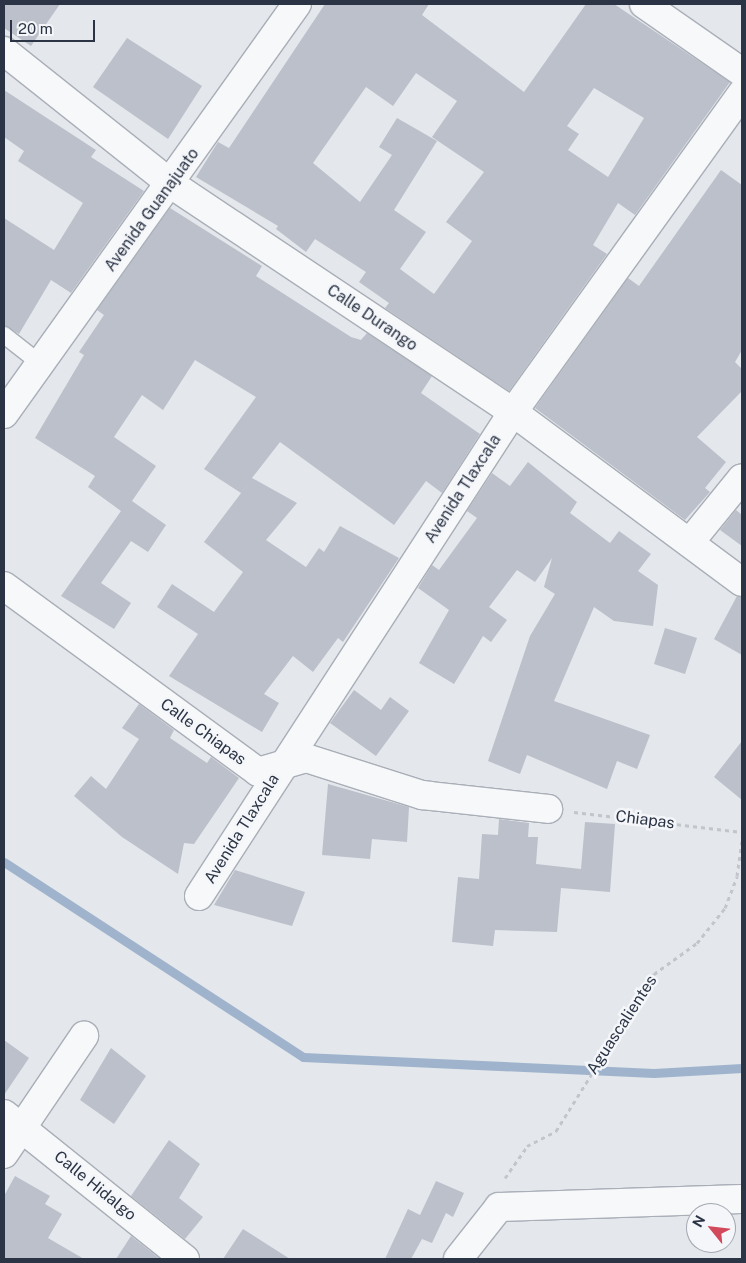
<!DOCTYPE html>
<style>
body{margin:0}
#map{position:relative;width:746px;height:1263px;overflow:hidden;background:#e4e7ec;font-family:"Public Sans",sans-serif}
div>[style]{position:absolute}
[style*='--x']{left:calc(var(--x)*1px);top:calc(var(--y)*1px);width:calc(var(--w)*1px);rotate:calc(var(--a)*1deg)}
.stream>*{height:9px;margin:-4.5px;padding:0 4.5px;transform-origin:4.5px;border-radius:4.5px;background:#9fb4cc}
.building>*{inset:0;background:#bbc0ca}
.path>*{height:3px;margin-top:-1.5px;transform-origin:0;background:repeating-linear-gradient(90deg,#c2c5cb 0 4px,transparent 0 8px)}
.roads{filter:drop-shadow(1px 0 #a9aeb7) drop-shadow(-1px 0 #a9aeb7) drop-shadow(0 1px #a9aeb7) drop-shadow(0 -1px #a9aeb7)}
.lane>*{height:16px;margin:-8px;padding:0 8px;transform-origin:8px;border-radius:8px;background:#f7f8fa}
.street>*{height:28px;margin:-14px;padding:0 14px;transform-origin:14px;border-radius:14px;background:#f7f8fa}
span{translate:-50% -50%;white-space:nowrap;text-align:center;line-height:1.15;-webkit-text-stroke:5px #f4f6f9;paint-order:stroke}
.street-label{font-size:16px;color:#2b3445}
.frame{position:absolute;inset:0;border:5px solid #2b3445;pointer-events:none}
.north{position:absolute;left:686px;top:1203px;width:50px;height:50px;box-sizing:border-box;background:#f4f6f9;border:1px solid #a4a8b1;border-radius:50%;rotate:299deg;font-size:14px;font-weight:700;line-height:20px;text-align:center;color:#2b3445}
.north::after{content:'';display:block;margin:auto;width:18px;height:22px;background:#d1495b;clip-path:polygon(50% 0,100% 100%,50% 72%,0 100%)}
.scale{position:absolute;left:10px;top:20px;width:85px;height:22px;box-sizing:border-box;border:2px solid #2b3445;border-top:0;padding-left:6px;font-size:15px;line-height:18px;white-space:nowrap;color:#2b3445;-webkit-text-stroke:4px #f4f6f9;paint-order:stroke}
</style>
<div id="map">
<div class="stream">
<i style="--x:4;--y:862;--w:357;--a:33.1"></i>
<i style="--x:303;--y:1057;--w:351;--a:2.6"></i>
<i style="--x:654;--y:1073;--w:88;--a:-3.3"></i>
</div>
<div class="building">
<i style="clip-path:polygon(4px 4px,60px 4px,31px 46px,4px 28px)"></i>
<i style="clip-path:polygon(evenodd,325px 4px,429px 4px,422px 15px,524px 92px,586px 4px,614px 4px,730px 82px,635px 215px,618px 203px,593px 245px,607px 254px,509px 391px,385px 308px,389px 303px,359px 282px,366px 272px,315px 239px,306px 252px,276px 229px,278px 226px,196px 177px,218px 142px,229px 148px,325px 4px,416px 73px,457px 101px,432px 137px,484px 172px,446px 222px,472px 241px,434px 294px,400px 269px,426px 232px,394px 210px,437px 141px,397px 118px,379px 147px,392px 155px,360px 202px,313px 163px,366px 87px,393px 106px,416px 73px,325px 4px,594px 88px,644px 118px,608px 177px,568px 150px,579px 134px,567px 126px,594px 88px)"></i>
<i style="clip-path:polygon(127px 38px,202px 86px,168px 139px,93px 87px)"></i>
<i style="clip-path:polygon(4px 90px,96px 150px,91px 157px,144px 191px,71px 293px,51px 280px,19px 334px,4px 325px,4px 218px,54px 250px,83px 203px,18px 161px,24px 151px,4px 137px)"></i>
<i style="clip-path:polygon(721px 170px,742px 185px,742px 350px,735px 362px,742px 369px,742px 391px,697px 437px,726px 462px,705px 488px,710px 492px,685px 520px,535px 408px,628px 278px,639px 286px)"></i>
<i style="clip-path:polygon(170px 208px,262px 266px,256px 276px,351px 337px,361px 340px,367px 333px,432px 376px,421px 393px,480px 434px,442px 493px,426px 481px,394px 525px,280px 442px,252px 478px,297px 503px,266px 540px,306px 567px,319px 548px,324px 552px,340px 526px,399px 558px,343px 642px,338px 638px,313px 672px,293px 656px,264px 694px,279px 703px,262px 732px,169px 676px,198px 634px,157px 607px,172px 584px,214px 612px,243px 572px,204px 542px,251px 480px,241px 493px,204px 469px,256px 397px,195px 360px,163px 410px,142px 395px,114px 437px,156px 466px,132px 501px,166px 525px,148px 552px,131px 541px,101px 583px,131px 603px,114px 629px,61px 596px,121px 511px,88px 487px,95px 476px,35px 438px,84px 355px,79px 352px,104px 315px,97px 310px)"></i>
<i style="clip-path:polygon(528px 462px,577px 502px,570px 513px,610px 543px,619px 531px,651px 554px,638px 571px,658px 585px,653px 626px,614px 621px,594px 607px,554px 701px,650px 735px,637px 769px,617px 761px,607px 789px,527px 755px,520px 774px,488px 761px,530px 636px,555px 594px,544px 587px,552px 558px,535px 582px,517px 570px,489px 607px,507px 620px,491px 642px,483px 636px,454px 684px,419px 663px,449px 610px,418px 588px,432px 565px,439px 570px,477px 518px,467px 511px,492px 473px,510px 486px)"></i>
<i style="clip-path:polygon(736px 510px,742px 515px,742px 546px,720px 530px)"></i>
<i style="clip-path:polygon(737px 596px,742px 597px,742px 655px,714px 639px)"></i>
<i style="clip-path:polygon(665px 628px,697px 638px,685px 674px,654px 664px)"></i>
<i style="clip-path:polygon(354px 690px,381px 710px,390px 697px,409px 711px,376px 756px,330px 723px)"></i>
<i style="clip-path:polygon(139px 704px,174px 730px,170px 738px,207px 763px,211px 757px,239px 778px,194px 844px,184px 843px,178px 874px,122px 837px,74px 796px,91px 776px,106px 789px,139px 739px,122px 728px)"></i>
<i style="clip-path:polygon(742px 741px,742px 800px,714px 777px)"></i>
<i style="clip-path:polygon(328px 784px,409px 807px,407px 842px,372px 839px,370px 859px,322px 855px)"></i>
<i style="clip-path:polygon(499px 819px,529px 823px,528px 837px,538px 837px,536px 864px,581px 869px,585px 822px,615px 824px,610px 892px,561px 888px,557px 932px,495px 930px,493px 946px,452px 942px,458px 877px,479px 879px,482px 834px,498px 835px)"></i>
<i style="clip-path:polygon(235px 870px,305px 892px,292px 926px,214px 905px)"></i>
<i style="clip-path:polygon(4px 1040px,29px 1058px,4px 1095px)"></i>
<i style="clip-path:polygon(111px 1048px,146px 1076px,114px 1124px,80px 1100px)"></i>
<i style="clip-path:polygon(169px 1140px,200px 1164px,179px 1198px,203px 1217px,185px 1239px,131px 1196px)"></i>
<i style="clip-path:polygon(15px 1176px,50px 1196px,45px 1204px,62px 1214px,48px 1238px,84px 1259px,4px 1259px,4px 1196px)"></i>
<i style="clip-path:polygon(436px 1181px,464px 1193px,453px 1217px,446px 1213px,432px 1243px,422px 1239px,411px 1259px,385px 1259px,408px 1209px,420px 1215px)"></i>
<i style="clip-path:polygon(243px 1229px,290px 1259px,223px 1259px)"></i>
<i style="clip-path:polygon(131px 1236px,160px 1259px,116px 1259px)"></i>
</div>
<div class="path">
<i style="--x:574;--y:812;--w:169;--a:6.8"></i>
<i style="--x:505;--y:1178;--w:39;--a:-55"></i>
<i style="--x:527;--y:1146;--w:33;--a:-27"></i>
<i style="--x:556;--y:1131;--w:185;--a:-58"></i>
<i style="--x:654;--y:974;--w:53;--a:-35.8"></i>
<i style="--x:697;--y:943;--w:45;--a:-51.3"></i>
<i style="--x:725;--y:908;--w:34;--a:-69"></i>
<i style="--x:737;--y:876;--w:35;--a:-82"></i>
</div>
<div class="roads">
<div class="lane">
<i style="--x:4;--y:335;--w:47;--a:38.1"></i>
</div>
<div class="street">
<i style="--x:644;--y:4;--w:119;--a:34.8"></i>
<i style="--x:4;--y:51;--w:213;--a:38.5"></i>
<i style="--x:171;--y:184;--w:411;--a:33.7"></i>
<i style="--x:513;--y:412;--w:285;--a:36.6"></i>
<i style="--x:4;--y:414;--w:504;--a:-54.45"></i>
<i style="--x:690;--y:542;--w:82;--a:-50.9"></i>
<i style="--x:4;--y:586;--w:315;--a:36.2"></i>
<i style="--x:258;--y:772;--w:50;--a:-16.3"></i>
<i style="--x:306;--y:758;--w:122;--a:17.7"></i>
<i style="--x:422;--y:795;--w:127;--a:6.3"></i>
<i style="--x:199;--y:896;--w:577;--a:-57.03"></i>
<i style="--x:513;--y:412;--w:393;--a:-54.3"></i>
<i style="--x:4;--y:1114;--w:232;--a:38.7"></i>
<i style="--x:4;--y:1154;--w:143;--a:-55.9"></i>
<i style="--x:458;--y:1259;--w:66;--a:-51.7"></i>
<i style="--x:499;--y:1207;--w:243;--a:-1.9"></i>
</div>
</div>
<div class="street-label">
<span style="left:152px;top:210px;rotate:-54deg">Avenida Guanajuato</span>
<span style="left:372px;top:318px;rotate:34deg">Calle Durango</span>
<span style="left:463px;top:489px;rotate:-57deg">Avenida Tlaxcala</span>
<span style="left:203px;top:732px;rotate:36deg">Calle Chiapas</span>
<span style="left:645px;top:820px;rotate:7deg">Chiapas</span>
<span style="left:242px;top:829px;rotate:-58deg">Avenida Tlaxcala</span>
<span style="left:622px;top:1025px;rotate:-57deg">Aguascalientes</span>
<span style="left:95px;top:1186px;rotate:39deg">Calle Hidalgo</span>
</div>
<div class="frame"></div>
<div class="north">N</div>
<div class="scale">20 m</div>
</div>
